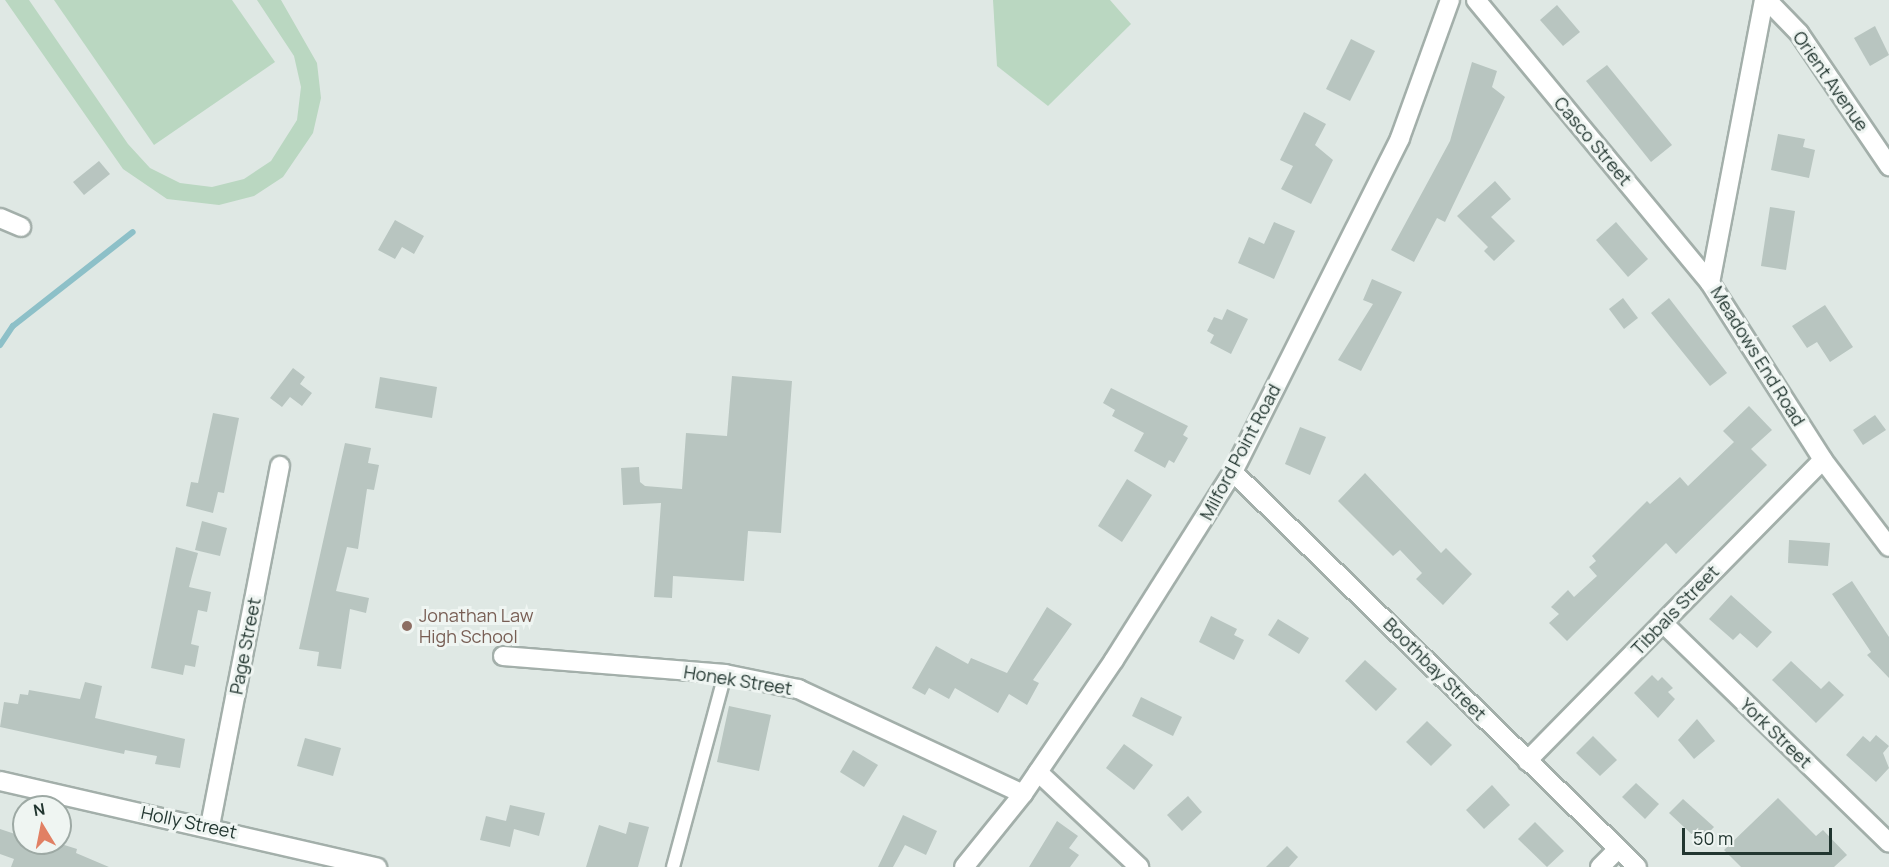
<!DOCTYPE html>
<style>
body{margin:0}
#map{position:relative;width:1889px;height:867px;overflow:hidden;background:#dfe8e4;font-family:Manrope,sans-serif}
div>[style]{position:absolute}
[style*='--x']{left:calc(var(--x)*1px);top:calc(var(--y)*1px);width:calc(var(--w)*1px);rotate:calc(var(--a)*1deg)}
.green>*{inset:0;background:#bad7c1}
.stream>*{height:6px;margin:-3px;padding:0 3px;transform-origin:3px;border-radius:3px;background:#8dc0c8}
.building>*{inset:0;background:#b8c5c0}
.roads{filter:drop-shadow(2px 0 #a3afaa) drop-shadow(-2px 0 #a3afaa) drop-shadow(0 2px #a3afaa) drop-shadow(0 -2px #a3afaa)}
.service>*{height:12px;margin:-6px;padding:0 6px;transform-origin:6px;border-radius:6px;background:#fff}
.minor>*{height:18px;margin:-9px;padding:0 9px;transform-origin:9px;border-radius:9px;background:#fff}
.secondary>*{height:18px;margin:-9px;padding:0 9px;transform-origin:9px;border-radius:9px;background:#fff}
.dots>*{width:16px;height:16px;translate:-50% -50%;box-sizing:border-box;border:3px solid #eff5f2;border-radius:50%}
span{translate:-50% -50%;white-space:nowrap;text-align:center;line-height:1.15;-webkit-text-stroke:6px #eff5f2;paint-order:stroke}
.street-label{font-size:18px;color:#223630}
.education-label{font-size:18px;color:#785e54}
.left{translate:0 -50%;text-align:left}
.north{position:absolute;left:12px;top:795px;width:60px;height:60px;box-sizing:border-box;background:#eff5f2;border:2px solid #9da9a4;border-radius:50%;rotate:350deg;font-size:16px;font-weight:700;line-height:24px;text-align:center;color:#223630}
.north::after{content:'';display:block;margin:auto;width:21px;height:27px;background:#e18064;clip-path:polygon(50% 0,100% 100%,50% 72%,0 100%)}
.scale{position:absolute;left:1682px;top:828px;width:150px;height:27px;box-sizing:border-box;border:3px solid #223630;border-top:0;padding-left:8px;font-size:18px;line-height:21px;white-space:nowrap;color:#223630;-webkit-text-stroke:4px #eff5f2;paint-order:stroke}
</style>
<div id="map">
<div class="green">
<i style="clip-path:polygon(5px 0,29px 0,128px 144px,150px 168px,180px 183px,212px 187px,244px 179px,271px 161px,297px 120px,301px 87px,294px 56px,257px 0,281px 0,317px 63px,321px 98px,313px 133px,283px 177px,254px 196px,219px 205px,167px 199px,123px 169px)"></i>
<i style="clip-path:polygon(54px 0,232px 0,275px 62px,154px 145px)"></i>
<i style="clip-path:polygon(993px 0,1110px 0,1131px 24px,1048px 106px,997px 66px)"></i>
</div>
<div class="stream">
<i style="--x:0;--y:345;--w:23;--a:-56"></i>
<i style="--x:13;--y:326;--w:152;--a:-38.1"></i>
</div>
<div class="building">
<i style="clip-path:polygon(1557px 5px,1580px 32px,1563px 46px,1540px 20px)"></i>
<i style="clip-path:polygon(1875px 26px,1889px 55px,1870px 66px,1854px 38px)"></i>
<i style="clip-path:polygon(1351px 39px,1375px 51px,1350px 101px,1326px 89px)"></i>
<i style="clip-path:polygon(1472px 62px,1497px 71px,1492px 87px,1505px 97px,1445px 222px,1437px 218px,1414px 262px,1391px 250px,1450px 141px)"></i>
<i style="clip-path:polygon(1607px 65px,1672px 145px,1651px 162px,1586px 81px)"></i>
<i style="clip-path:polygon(1304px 112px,1326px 124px,1315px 145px,1333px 160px,1311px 204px,1281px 189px,1293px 166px,1280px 160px)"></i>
<i style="clip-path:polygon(1778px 134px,1805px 139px,1803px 147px,1815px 150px,1809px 178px,1771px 170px)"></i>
<i style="clip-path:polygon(99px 161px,110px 174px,84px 195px,73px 182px)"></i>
<i style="clip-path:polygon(1495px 181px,1511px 199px,1491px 217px,1515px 241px,1494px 261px,1484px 251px,1488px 247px,1457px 216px)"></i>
<i style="clip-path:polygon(1770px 207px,1795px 211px,1786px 270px,1761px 266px)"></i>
<i style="clip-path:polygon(395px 220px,424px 236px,414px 254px,402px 247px,395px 259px,378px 250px)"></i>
<i style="clip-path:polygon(1274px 222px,1295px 231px,1274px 279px,1238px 263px,1249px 237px,1264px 244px)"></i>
<i style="clip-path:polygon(1616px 222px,1648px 259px,1628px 277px,1596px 240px)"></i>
<i style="clip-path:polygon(1372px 279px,1402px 292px,1361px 371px,1338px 360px,1373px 304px,1363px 300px)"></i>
<i style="clip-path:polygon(1623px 298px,1638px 318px,1624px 329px,1609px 309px)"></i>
<i style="clip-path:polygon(1669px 298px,1727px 373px,1710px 386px,1651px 313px)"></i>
<i style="clip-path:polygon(1825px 305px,1853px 347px,1830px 362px,1817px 342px,1807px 348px,1792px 326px)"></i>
<i style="clip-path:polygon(1227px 309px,1248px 319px,1231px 354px,1210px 343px,1214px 335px,1207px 331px,1214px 317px,1222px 320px)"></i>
<i style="clip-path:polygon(293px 368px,305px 377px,300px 384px,312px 393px,302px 406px,290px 397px,282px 407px,270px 398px)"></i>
<i style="clip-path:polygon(732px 376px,792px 381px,781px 533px,748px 531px,744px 581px,673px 576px,672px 598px,654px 597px,661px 503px,623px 505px,621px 468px,639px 467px,640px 482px,645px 486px,682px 489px,686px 433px,727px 436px)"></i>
<i style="clip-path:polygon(380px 377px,437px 387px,432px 418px,375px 408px)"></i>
<i style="clip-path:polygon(1111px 388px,1188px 426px,1183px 435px,1188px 438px,1174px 463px,1169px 460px,1165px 468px,1134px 451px,1144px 433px,1112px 416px,1115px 410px,1103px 403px)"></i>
<i style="clip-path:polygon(1749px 406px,1772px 430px,1751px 449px,1767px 465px,1676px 554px,1666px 543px,1567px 641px,1549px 623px,1559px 614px,1551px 607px,1568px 590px,1574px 597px,1597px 576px,1589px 567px,1596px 561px,1592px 556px,1647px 501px,1650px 504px,1680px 477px,1688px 486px,1734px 442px,1723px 431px)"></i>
<i style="clip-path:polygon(213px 413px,239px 418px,224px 493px,218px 492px,213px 513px,186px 506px,191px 482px,198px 483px)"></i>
<i style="clip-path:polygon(1875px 415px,1886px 430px,1863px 445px,1853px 430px)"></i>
<i style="clip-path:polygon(1300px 427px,1326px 437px,1310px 475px,1285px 464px)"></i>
<i style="clip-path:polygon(345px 443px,371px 448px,368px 463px,379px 465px,374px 490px,367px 489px,358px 549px,347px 547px,336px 591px,369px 598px,366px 613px,350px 609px,341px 669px,317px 666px,319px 652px,299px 649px)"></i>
<i style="clip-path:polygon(1365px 473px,1441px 553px,1446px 548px,1472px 574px,1443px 605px,1416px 579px,1422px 573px,1400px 550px,1393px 556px,1338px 501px)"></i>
<i style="clip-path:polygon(1127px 479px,1152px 495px,1122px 542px,1098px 526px)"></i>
<i style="clip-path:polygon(202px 521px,227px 528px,220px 556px,195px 550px)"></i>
<i style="clip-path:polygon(1789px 540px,1830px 543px,1828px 566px,1788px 563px)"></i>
<i style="clip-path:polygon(176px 547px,198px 553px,189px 587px,211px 592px,207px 612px,198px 610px,191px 644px,199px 646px,195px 667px,185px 665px,183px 675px,151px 668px)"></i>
<i style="clip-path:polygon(1852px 581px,1889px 637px,1889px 678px,1867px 655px,1871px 652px,1832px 594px)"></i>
<i style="clip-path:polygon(1731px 595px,1772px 632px,1757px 648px,1740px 633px,1733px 640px,1709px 619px)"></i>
<i style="clip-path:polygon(1047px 607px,1072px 624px,1033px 680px,1039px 683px,1027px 705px,1009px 694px,998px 713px,955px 688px,949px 699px,929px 688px,925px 695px,912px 688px,936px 646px,968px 664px,971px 658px,1007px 673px)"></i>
<i style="clip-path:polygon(1211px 616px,1237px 629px,1234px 635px,1244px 640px,1234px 660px,1199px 642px)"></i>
<i style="clip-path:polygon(1278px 619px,1309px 638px,1299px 654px,1268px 635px)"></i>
<i style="clip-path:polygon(1365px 660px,1397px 689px,1376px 711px,1345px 681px)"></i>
<i style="clip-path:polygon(1791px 661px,1821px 689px,1829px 681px,1844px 695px,1816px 723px,1772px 680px)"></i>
<i style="clip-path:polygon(1652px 675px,1658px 681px,1662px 677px,1673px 688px,1668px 692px,1675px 699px,1658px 718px,1634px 693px)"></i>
<i style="clip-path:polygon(85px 682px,102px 686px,95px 718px,185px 739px,180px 768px,155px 764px,157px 756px,125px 750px,124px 754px,0 727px,4px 702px,18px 704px,20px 694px,28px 695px,29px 690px,80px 699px)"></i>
<i style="clip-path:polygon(1141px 697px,1182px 717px,1173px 736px,1132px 716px)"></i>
<i style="clip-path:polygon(729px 706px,771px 715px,759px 771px,717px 762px)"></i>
<i style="clip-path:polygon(1697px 719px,1715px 741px,1694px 759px,1678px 740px)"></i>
<i style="clip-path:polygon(1427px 721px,1452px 745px,1431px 766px,1406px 742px)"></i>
<i style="clip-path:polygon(1876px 735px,1889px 746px,1883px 753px,1889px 768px,1876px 782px,1846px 755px,1863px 736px,1870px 742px)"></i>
<i style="clip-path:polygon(1593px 736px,1617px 760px,1600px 776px,1576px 753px)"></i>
<i style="clip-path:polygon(305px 738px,341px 748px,333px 776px,297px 766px)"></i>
<i style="clip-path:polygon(1124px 744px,1153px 765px,1134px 790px,1106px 768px)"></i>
<i style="clip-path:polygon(853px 750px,878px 765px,864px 787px,840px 772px)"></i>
<i style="clip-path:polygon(1636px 783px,1659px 804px,1645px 819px,1622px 797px)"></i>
<i style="clip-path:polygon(1492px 785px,1510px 805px,1484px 829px,1466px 810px)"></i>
<i style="clip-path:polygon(1188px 796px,1202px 812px,1182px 831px,1167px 815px)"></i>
<i style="clip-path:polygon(1778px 798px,1816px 836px,1823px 830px,1847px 855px,1834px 867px,1741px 867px,1724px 850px)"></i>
<i style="clip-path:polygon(1683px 799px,1714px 827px,1700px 842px,1669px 813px)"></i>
<i style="clip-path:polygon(510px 805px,545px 813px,539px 836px,514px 829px,510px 847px,480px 840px,486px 816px,506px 821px)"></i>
<i style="clip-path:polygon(903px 815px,937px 831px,926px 855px,905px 845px,893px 867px,878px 867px)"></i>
<i style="clip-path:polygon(1057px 821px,1078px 836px,1069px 848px,1079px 855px,1070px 867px,1029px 867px)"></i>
<i style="clip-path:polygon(629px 822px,649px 827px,638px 867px,586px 867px,599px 825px,626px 834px)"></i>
<i style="clip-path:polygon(1535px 822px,1564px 851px,1547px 867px,1518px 839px)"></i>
<i style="clip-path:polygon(0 829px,24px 837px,24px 843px,58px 843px,77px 849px,76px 853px,109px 867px,11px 867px,14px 859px,0 854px)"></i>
<i style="clip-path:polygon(1287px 846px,1298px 857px,1289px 867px,1266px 867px)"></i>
</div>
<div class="roads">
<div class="service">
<i style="--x:673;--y:867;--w:200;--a:-74.9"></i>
</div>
<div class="minor">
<i style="--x:1476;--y:0;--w:367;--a:50.4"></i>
<i style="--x:1764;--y:0;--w:288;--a:100.8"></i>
<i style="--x:1710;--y:283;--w:210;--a:57.4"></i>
<i style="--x:1823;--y:460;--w:109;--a:52.8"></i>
<i style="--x:1767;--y:0;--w:46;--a:45.9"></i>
<i style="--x:1799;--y:33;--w:161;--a:55.9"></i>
<i style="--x:0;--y:218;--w:23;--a:23"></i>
<i style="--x:1233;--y:472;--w:565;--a:44.35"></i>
<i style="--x:1663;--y:623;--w:315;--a:44.2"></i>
<i style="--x:503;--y:656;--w:223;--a:4.6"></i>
<i style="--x:725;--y:674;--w:75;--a:11.6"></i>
<i style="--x:798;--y:689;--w:248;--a:25"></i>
<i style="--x:1527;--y:761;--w:422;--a:-45.5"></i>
<i style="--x:1038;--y:772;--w:139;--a:43.2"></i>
<i style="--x:0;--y:781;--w:387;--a:12.9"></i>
<i style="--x:210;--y:826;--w:367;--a:-79"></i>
<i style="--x:1600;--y:867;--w:25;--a:-45"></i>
</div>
<div class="secondary">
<i style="--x:964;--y:867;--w:94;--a:-51.1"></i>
<i style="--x:1023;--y:794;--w:162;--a:-55.8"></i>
<i style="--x:1114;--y:660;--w:222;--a:-57.7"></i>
<i style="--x:1233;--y:472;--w:373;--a:-63.4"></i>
<i style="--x:1400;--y:138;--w:147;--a:-70.1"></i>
</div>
</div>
<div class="dots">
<i style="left:407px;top:626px;background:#8d6e63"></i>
</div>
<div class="street-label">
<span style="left:1831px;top:81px;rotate:55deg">Orient Avenue</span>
<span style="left:1593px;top:141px;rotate:50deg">Casco Street</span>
<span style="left:1758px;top:356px;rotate:58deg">Meadows End Road</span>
<span style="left:1240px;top:452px;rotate:-62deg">Milford Point Road</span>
<span style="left:1675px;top:610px;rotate:-46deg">Tibbals Street</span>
<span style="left:245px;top:646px;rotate:-79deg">Page Street</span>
<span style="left:1435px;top:669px;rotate:45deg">Boothbay Street</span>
<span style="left:738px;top:680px;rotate:9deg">Honek Street</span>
<span style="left:1776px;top:733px;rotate:44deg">York Street</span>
<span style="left:189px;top:822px;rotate:12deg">Holly Street</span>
</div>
<div class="education-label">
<span class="left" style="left:419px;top:626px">Jonathan Law<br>High School</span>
</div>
<div class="north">N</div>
<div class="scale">50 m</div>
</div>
